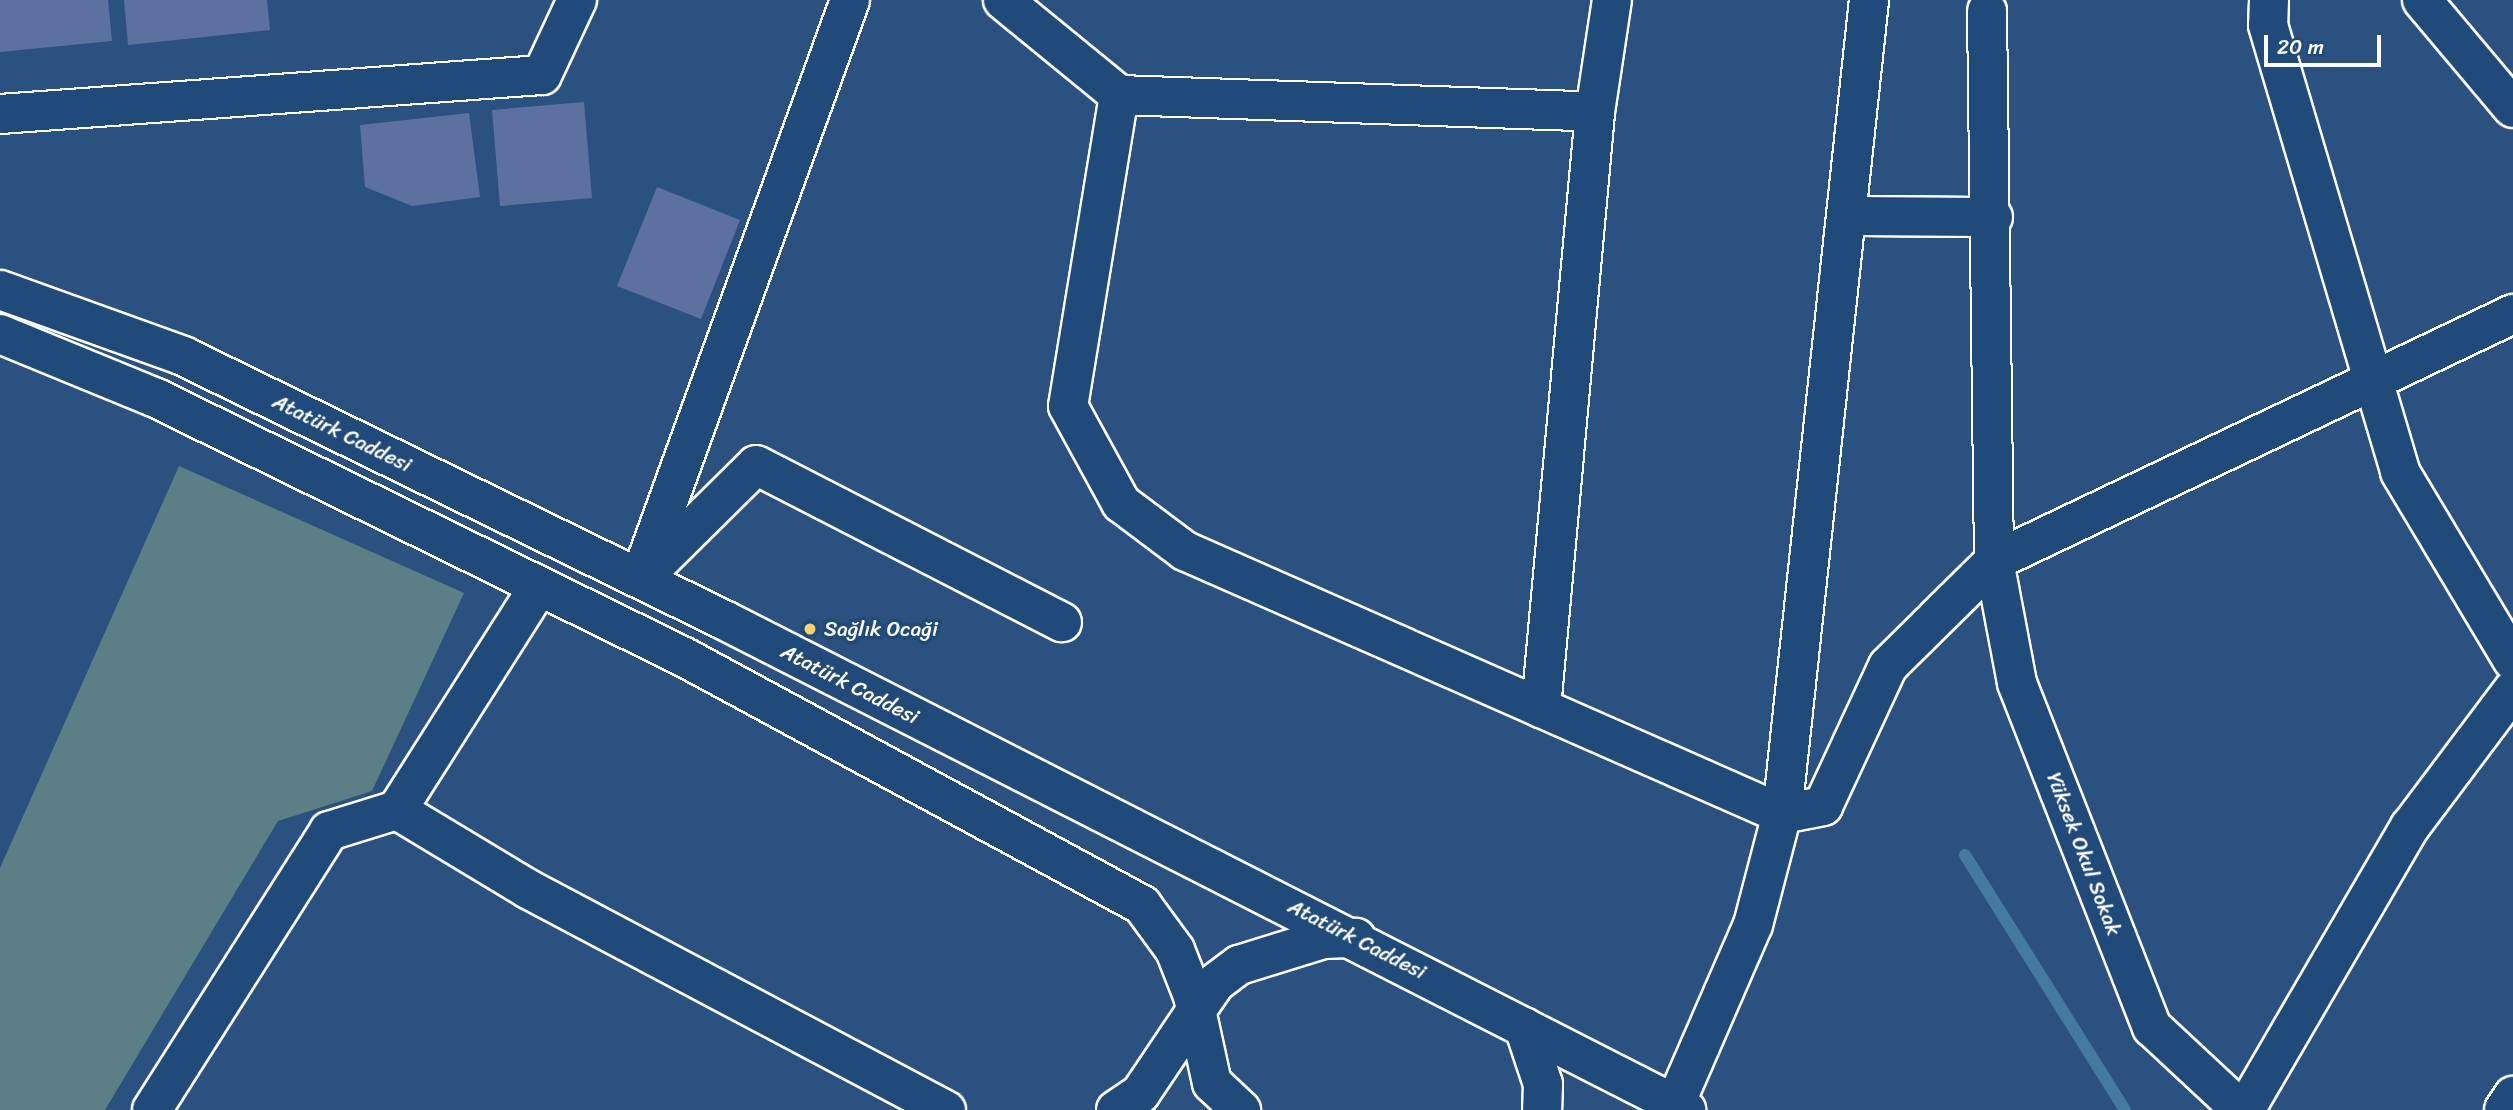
<!DOCTYPE html>
<meta charset="utf-8">
<style>
body{margin:0}
#map{position:relative;width:2513px;height:1110px;overflow:hidden;background:#2b5181;font-family:Sriracha,sans-serif}
div>[style]{position:absolute}
[style*='--x']{left:calc(var(--x)*1px);top:calc(var(--y)*1px);width:calc(var(--w)*1px);rotate:calc(var(--a)*1deg)}
.green>*{inset:0;background:#5b7f84}
.stream>*{height:12px;margin:-6px;padding:0 6px;transform-origin:6px;border-radius:6px;background:#447aa0}
.building>*{inset:0;background:#5d71a0}
.roads{filter:drop-shadow(2px 0 #fff) drop-shadow(-2px 0 #fff) drop-shadow(0 2px #fff) drop-shadow(0 -2px #fff)}
.minor>*{height:38px;margin:-19px;padding:0 19px;transform-origin:19px;border-radius:19px;background:#1f4a7a}
.major>*{height:38px;margin:-19px;padding:0 19px;transform-origin:19px;border-radius:19px;background:#1f4a7a}
.dots>*{width:19px;height:19px;translate:-50% -50%;box-sizing:border-box;border:4px solid #1f4a7a;border-radius:50%}
span{translate:-50% -50%;white-space:nowrap;text-align:center;line-height:1.15;-webkit-text-stroke:7px #1f4a7a;paint-order:stroke}
.street-label{font-size:21px;color:#fff}
.poi-label{font-size:21px;color:#fff}
.left{translate:0 -50%;text-align:left}
.scale{position:absolute;left:2264px;top:35px;width:117px;height:32px;box-sizing:border-box;border:4px solid #fff;border-top:0;padding-left:9px;font-size:21px;line-height:24px;white-space:nowrap;color:#fff;-webkit-text-stroke:5px #1f4a7a;paint-order:stroke}
</style>
<div id="map">
<div class="green">
<i style="clip-path:polygon(179px 466px,464px 593px,372px 791px,278px 821px,105px 1110px,0 1110px,0 868px)"></i>
</div>
<div class="stream">
<i style="--x:1965;--y:855;--w:301;--a:57.9"></i>
</div>
<div class="building">
<i style="clip-path:polygon(0 0,108px 0,112px 41px,0 52px)"></i>
<i style="clip-path:polygon(124px 0,267px 0,270px 30px,128px 45px)"></i>
<i style="clip-path:polygon(584px 102px,592px 198px,500px 206px,492px 110px)"></i>
<i style="clip-path:polygon(469px 113px,480px 197px,412px 206px,365px 187px,360px 125px)"></i>
<i style="clip-path:polygon(657px 187px,740px 220px,701px 319px,617px 286px)"></i>
</div>
<div class="roads">
<div class="minor">
<i style="--x:1003;--y:0;--w:150;--a:39.3"></i>
<i style="--x:1119;--y:95;--w:476;--a:2"></i>
<i style="--x:2269;--y:0;--w:25;--a:92"></i>
<i style="--x:2268;--y:25;--w:466;--a:73.5"></i>
<i style="--x:2400;--y:472;--w:220;--a:59.1"></i>
<i style="--x:2422;--y:0;--w:141;--a:49.9"></i>
<i style="--x:1987;--y:11;--w:550;--a:89.27"></i>
<i style="--x:1994;--y:561;--w:124;--a:79.3"></i>
<i style="--x:2017;--y:683;--w:370;--a:68.6"></i>
<i style="--x:2152;--y:1027;--w:122;--a:43"></i>
<i style="--x:1119;--y:95;--w:315;--a:99.3"></i>
<i style="--x:1068;--y:406;--w:111;--a:61.3"></i>
<i style="--x:1121;--y:503;--w:80;--a:36.9"></i>
<i style="--x:1185;--y:551;--w:652;--a:23.78"></i>
<i style="--x:1782;--y:814;--w:42;--a:-11"></i>
<i style="--x:1823;--y:806;--w:154;--a:-65.1"></i>
<i style="--x:1888;--y:666;--w:149;--a:-44.7"></i>
<i style="--x:1994;--y:561;--w:575;--a:-25.45"></i>
<i style="--x:0;--y:114;--w:543;--a:-4.12"></i>
<i style="--x:542;--y:75;--w:83;--a:-65"></i>
<i style="--x:1846;--y:216;--w:147;--a:0.4"></i>
<i style="--x:647;--y:573;--w:153;--a:-44.7"></i>
<i style="--x:756;--y:465;--w:344;--a:27.2"></i>
<i style="--x:640;--y:579;--w:616;--a:-70.06"></i>
<i style="--x:1541;--y:708;--w:598;--a:-84.82"></i>
<i style="--x:1595;--y:112;--w:113;--a:-81.4"></i>
<i style="--x:397;--y:810;--w:153;--a:31.1"></i>
<i style="--x:528;--y:889;--w:473;--a:27.9"></i>
<i style="--x:1675;--y:1104;--w:195;--a:-66.5"></i>
<i style="--x:1753;--y:925;--w:115;--a:-75.4"></i>
<i style="--x:1782;--y:814;--w:819;--a:-83.9"></i>
<i style="--x:152;--y:1110;--w:330;--a:-57.6"></i>
<i style="--x:329;--y:831;--w:71;--a:-17.2"></i>
<i style="--x:397;--y:810;--w:265;--a:-57.6"></i>
<i style="--x:1116;--y:1110;--w:29;--a:-34"></i>
<i style="--x:1140;--y:1094;--w:99;--a:-56.1"></i>
<i style="--x:2245;--y:1110;--w:328;--a:-59.8"></i>
<i style="--x:2410;--y:827;--w:171;--a:-53.1"></i>
<i style="--x:2504;--y:1110;--w:17;--a:-57"></i>
</div>
<div class="major">
<i style="--x:0;--y:290;--w:195;--a:19.8"></i>
<i style="--x:183;--y:356;--w:602;--a:26.01"></i>
<i style="--x:724;--y:620;--w:1080;--a:26.99"></i>
<i style="--x:0;--y:334;--w:169;--a:22.3"></i>
<i style="--x:156;--y:398;--w:588;--a:26.13"></i>
<i style="--x:684;--y:657;--w:521;--a:28.43"></i>
<i style="--x:1142;--y:905;--w:56;--a:53.7"></i>
<i style="--x:1175;--y:950;--w:49;--a:68.6"></i>
<i style="--x:1193;--y:996;--w:89;--a:77.7"></i>
<i style="--x:1212;--y:1083;--w:40;--a:43"></i>
<i style="--x:1195;--y:1012;--w:35;--a:-55"></i>
<i style="--x:1215;--y:983;--w:30;--a:-37"></i>
<i style="--x:1239;--y:965;--w:88;--a:-17.2"></i>
<i style="--x:1323;--y:939;--w:33;--a:-2"></i>
<i style="--x:1524;--y:1027;--w:60;--a:71.6"></i>
<i style="--x:1543;--y:1084;--w:26;--a:92"></i>
</div>
</div>
<div class="dots">
<i style="left:810px;top:629px;background:#ffd166"></i>
</div>
<div class="street-label">
<span style="left:342px;top:433px;rotate:26deg">Atatürk Caddesi</span>
<span style="left:850px;top:684px;rotate:27deg">Atatürk Caddesi</span>
<span style="left:2084px;top:854px;rotate:69deg">Yüksek Okul Sokak</span>
<span style="left:1357px;top:939px;rotate:27deg">Atatürk Caddesi</span>
</div>
<div class="poi-label">
<span class="left" style="left:824px;top:629px">Sağlık Ocaği</span>
</div>
<div class="scale">20 m</div>
</div>
